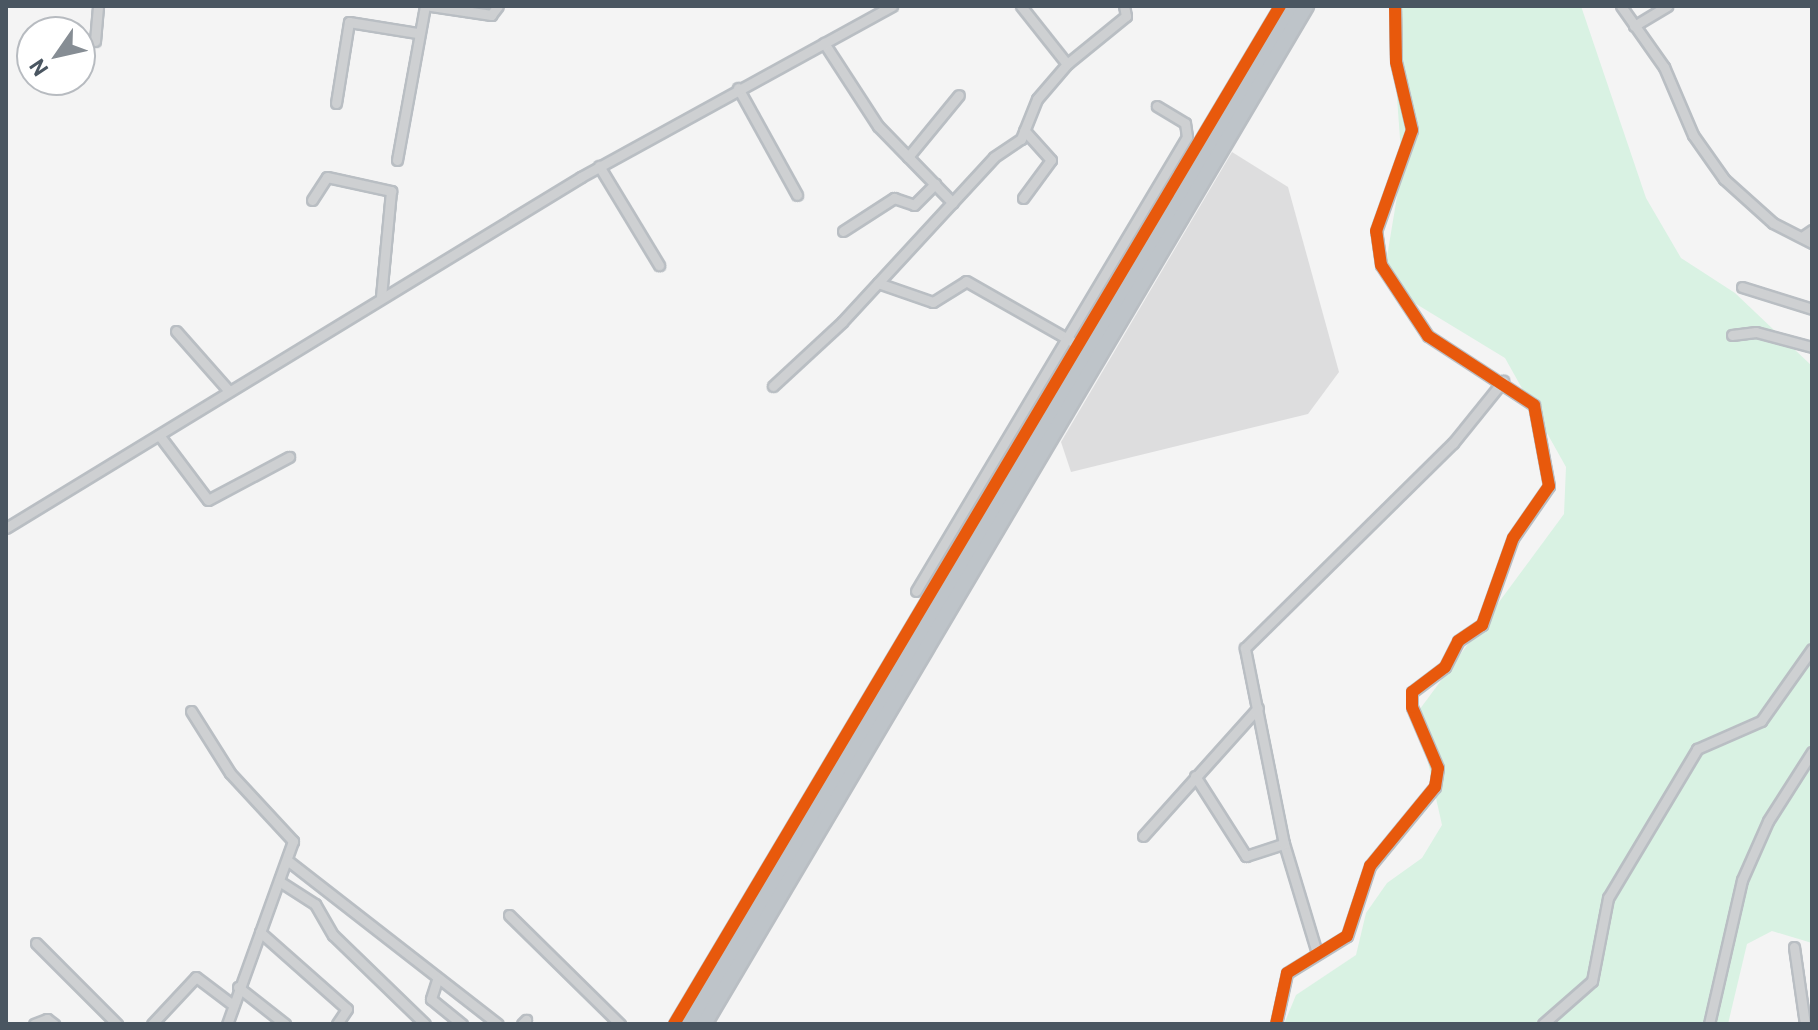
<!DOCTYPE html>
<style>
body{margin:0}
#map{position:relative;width:1818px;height:1030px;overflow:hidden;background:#f4f4f4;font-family:Barlow,sans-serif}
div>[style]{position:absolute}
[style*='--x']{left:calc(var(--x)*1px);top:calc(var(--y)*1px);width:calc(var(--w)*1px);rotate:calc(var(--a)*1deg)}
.green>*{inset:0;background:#d9f2e3}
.building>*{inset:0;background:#ddddde}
.roads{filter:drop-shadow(2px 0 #b9bec3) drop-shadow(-2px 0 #b9bec3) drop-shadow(0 2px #b9bec3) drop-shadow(0 -2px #b9bec3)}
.minor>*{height:9px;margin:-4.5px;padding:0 4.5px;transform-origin:4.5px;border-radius:4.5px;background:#ced0d2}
.highway>*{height:14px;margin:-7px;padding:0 7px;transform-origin:7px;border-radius:7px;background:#bec4c9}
.cycleway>*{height:12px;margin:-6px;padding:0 6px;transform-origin:6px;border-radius:6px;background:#e8590c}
span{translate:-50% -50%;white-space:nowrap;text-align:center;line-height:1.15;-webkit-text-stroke:6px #fff;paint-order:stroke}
.frame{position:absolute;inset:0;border:8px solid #4a5661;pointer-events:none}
.north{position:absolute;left:16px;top:16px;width:80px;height:80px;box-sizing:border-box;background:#fff;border:2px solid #b7bbc0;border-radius:50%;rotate:236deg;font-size:22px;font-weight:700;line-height:32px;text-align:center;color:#4a5661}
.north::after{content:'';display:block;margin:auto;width:28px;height:36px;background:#868d94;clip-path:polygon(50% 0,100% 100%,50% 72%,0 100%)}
</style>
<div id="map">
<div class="green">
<i style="clip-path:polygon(1398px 6px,1581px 6px,1646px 198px,1681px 258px,1735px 293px,1812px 366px,1812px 943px,1772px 931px,1747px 944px,1728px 1024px,1284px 1024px,1296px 995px,1356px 955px,1366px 913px,1387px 883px,1422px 858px,1442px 825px,1417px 713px,1564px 514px,1566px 467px,1505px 358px,1403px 296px,1386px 263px,1402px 166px,1392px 29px)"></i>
</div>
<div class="building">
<i style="clip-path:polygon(1232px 152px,1288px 187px,1339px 372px,1308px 414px,1071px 472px,1061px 442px)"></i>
</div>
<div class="roads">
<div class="minor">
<i style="--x:431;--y:6;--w:61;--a:8.5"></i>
<i style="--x:491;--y:15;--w:11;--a:-52"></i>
<i style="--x:1021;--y:6;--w:74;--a:51.6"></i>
<i style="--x:1621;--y:6;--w:75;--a:54.8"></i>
<i style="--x:1664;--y:67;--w:74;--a:66.9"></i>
<i style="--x:1693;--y:135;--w:54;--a:54.8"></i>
<i style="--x:1724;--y:179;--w:66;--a:41.9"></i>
<i style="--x:1773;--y:223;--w:44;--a:27.1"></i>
<i style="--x:1634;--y:26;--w:39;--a:-31"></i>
<i style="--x:95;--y:41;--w:35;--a:-85"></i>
<i style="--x:824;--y:43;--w:99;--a:57"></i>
<i style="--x:878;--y:126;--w:107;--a:45.8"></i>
<i style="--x:738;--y:88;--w:122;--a:61.1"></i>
<i style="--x:336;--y:103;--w:82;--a:-80.9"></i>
<i style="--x:349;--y:22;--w:69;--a:9.2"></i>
<i style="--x:908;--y:157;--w:80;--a:-50.6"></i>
<i style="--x:397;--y:160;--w:157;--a:-79.7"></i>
<i style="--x:599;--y:166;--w:116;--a:58.8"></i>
<i style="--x:1023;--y:198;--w:47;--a:-53.6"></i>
<i style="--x:1051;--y:160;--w:40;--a:-132"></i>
<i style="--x:312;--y:200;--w:27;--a:-57"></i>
<i style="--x:327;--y:177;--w:66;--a:12.3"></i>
<i style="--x:391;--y:191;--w:106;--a:95.4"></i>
<i style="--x:843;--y:231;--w:61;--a:-32.9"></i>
<i style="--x:894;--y:198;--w:21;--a:19"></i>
<i style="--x:914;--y:205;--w:30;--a:-45"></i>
<i style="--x:1802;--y:237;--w:12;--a:-35"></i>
<i style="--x:878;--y:283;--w:58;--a:19.1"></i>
<i style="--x:933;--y:302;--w:39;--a:-32"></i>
<i style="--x:966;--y:281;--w:121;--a:29.7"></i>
<i style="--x:1742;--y:287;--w:73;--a:17.4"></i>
<i style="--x:176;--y:331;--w:80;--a:48.5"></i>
<i style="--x:1732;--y:335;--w:24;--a:-7"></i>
<i style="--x:1756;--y:332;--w:58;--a:15"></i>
<i style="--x:773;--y:386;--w:94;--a:-42.8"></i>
<i style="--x:842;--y:322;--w:224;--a:-47.3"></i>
<i style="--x:994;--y:157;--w:32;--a:-34"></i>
<i style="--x:1021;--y:139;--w:43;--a:-68.2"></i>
<i style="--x:1037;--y:99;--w:46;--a:-49.4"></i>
<i style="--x:1067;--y:64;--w:76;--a:-39.1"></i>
<i style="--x:1126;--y:16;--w:10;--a:-101"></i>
<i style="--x:159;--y:435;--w:81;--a:53"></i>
<i style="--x:208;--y:500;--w:92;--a:-28"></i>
<i style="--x:6;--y:528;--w:674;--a:-31.4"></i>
<i style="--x:581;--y:177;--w:355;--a:-28.8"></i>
<i style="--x:916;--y:591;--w:529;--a:-59.17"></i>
<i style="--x:1187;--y:137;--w:14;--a:-98"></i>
<i style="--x:1185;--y:123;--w:33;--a:-149"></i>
<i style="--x:191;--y:711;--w:73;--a:57.8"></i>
<i style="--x:230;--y:773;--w:93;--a:47.2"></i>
<i style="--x:293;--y:841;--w:195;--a:109.8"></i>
<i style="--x:1195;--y:776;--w:95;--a:57.5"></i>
<i style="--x:1246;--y:856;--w:40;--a:-18"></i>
<i style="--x:1143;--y:836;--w:172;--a:-48.1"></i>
<i style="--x:287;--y:860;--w:267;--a:37.9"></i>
<i style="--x:279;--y:881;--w:43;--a:32.6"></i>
<i style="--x:315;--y:904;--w:36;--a:60"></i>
<i style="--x:333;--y:935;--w:128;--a:44.1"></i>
<i style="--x:509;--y:915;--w:156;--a:44.5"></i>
<i style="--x:260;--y:932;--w:116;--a:41.5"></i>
<i style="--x:347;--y:1009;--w:18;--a:124"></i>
<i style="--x:36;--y:943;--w:115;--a:45"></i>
<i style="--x:1794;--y:947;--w:78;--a:81.9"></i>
<i style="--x:1317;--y:953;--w:114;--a:-106.8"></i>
<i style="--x:1284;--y:844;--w:200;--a:-101.3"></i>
<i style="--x:1245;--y:648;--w:292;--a:-44.6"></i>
<i style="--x:1453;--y:443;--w:80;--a:-51.1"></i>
<i style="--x:437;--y:980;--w:20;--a:108"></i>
<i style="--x:431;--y:999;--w:40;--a:39"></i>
<i style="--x:238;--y:987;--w:60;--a:38.2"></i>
<i style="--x:34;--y:1024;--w:14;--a:-21"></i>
<i style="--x:47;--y:1019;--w:9;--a:36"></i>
<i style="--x:152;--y:1024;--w:64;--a:-46.9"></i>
<i style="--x:196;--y:977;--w:46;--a:37.1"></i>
<i style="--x:522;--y:1024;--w:6;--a:-45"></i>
<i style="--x:674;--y:1024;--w:1185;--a:-59.24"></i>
<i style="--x:1276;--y:1024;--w:52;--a:-77.8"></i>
<i style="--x:1287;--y:973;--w:70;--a:-31.7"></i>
<i style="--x:1347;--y:936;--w:74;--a:-71.8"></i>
<i style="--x:1370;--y:866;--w:102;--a:-50.6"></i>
<i style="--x:1435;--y:787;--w:19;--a:-81"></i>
<i style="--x:1438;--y:768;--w:66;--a:-113.1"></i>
<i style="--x:1412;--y:707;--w:15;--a:-90"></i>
<i style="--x:1412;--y:692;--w:41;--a:-37.1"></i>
<i style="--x:1445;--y:667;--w:29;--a:-63"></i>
<i style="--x:1458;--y:641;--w:29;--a:-34"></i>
<i style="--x:1482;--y:625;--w:92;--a:-70.4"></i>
<i style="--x:1513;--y:538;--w:63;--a:-55.3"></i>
<i style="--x:1549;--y:486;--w:82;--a:-100.5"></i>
<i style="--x:1534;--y:405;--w:126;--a:-146.9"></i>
<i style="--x:1428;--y:336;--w:85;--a:-123.5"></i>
<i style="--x:1381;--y:265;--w:34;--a:-98"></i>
<i style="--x:1376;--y:231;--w:107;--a:-70.4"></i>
<i style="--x:1412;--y:130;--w:70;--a:-103.2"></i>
<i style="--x:1396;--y:62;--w:56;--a:-91"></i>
<i style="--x:1543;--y:1024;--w:65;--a:-41.3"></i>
<i style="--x:1592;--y:981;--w:85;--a:-79.1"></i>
<i style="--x:1608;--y:898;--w:174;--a:-59.1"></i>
<i style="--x:1697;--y:749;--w:70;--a:-23.6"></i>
<i style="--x:1761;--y:721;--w:88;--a:-54.7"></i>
<i style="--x:1709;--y:1024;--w:148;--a:-77.1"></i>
<i style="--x:1742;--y:880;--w:64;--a:-66.2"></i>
<i style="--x:1768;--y:821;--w:82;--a:-57.5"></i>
</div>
<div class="highway">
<i style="--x:689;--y:1024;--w:1183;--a:-59.36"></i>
<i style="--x:704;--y:1024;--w:1183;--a:-59.4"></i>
</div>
</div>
<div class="cycleway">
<i style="--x:674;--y:1024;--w:1185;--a:-59.24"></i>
<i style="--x:1276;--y:1024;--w:52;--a:-77.8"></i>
<i style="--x:1287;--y:973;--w:70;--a:-31.7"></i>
<i style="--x:1347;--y:936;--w:74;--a:-71.8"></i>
<i style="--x:1370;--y:866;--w:102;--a:-50.6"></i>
<i style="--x:1435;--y:787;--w:19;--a:-81"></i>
<i style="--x:1438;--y:768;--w:66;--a:-113.1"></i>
<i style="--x:1412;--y:707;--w:15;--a:-90"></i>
<i style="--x:1412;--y:692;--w:41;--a:-37.1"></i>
<i style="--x:1445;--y:667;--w:29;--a:-63"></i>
<i style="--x:1458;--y:641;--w:29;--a:-34"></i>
<i style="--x:1482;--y:625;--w:92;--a:-70.4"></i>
<i style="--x:1513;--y:538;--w:63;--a:-55.3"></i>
<i style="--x:1549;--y:486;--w:82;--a:-100.5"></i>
<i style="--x:1534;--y:405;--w:126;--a:-146.9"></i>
<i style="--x:1428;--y:336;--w:85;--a:-123.5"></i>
<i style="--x:1381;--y:265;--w:34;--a:-98"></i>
<i style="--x:1376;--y:231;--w:107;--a:-70.4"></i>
<i style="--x:1412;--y:130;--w:70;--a:-103.2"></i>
<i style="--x:1396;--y:62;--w:56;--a:-91"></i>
</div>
<div class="frame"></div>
<div class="north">N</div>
</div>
